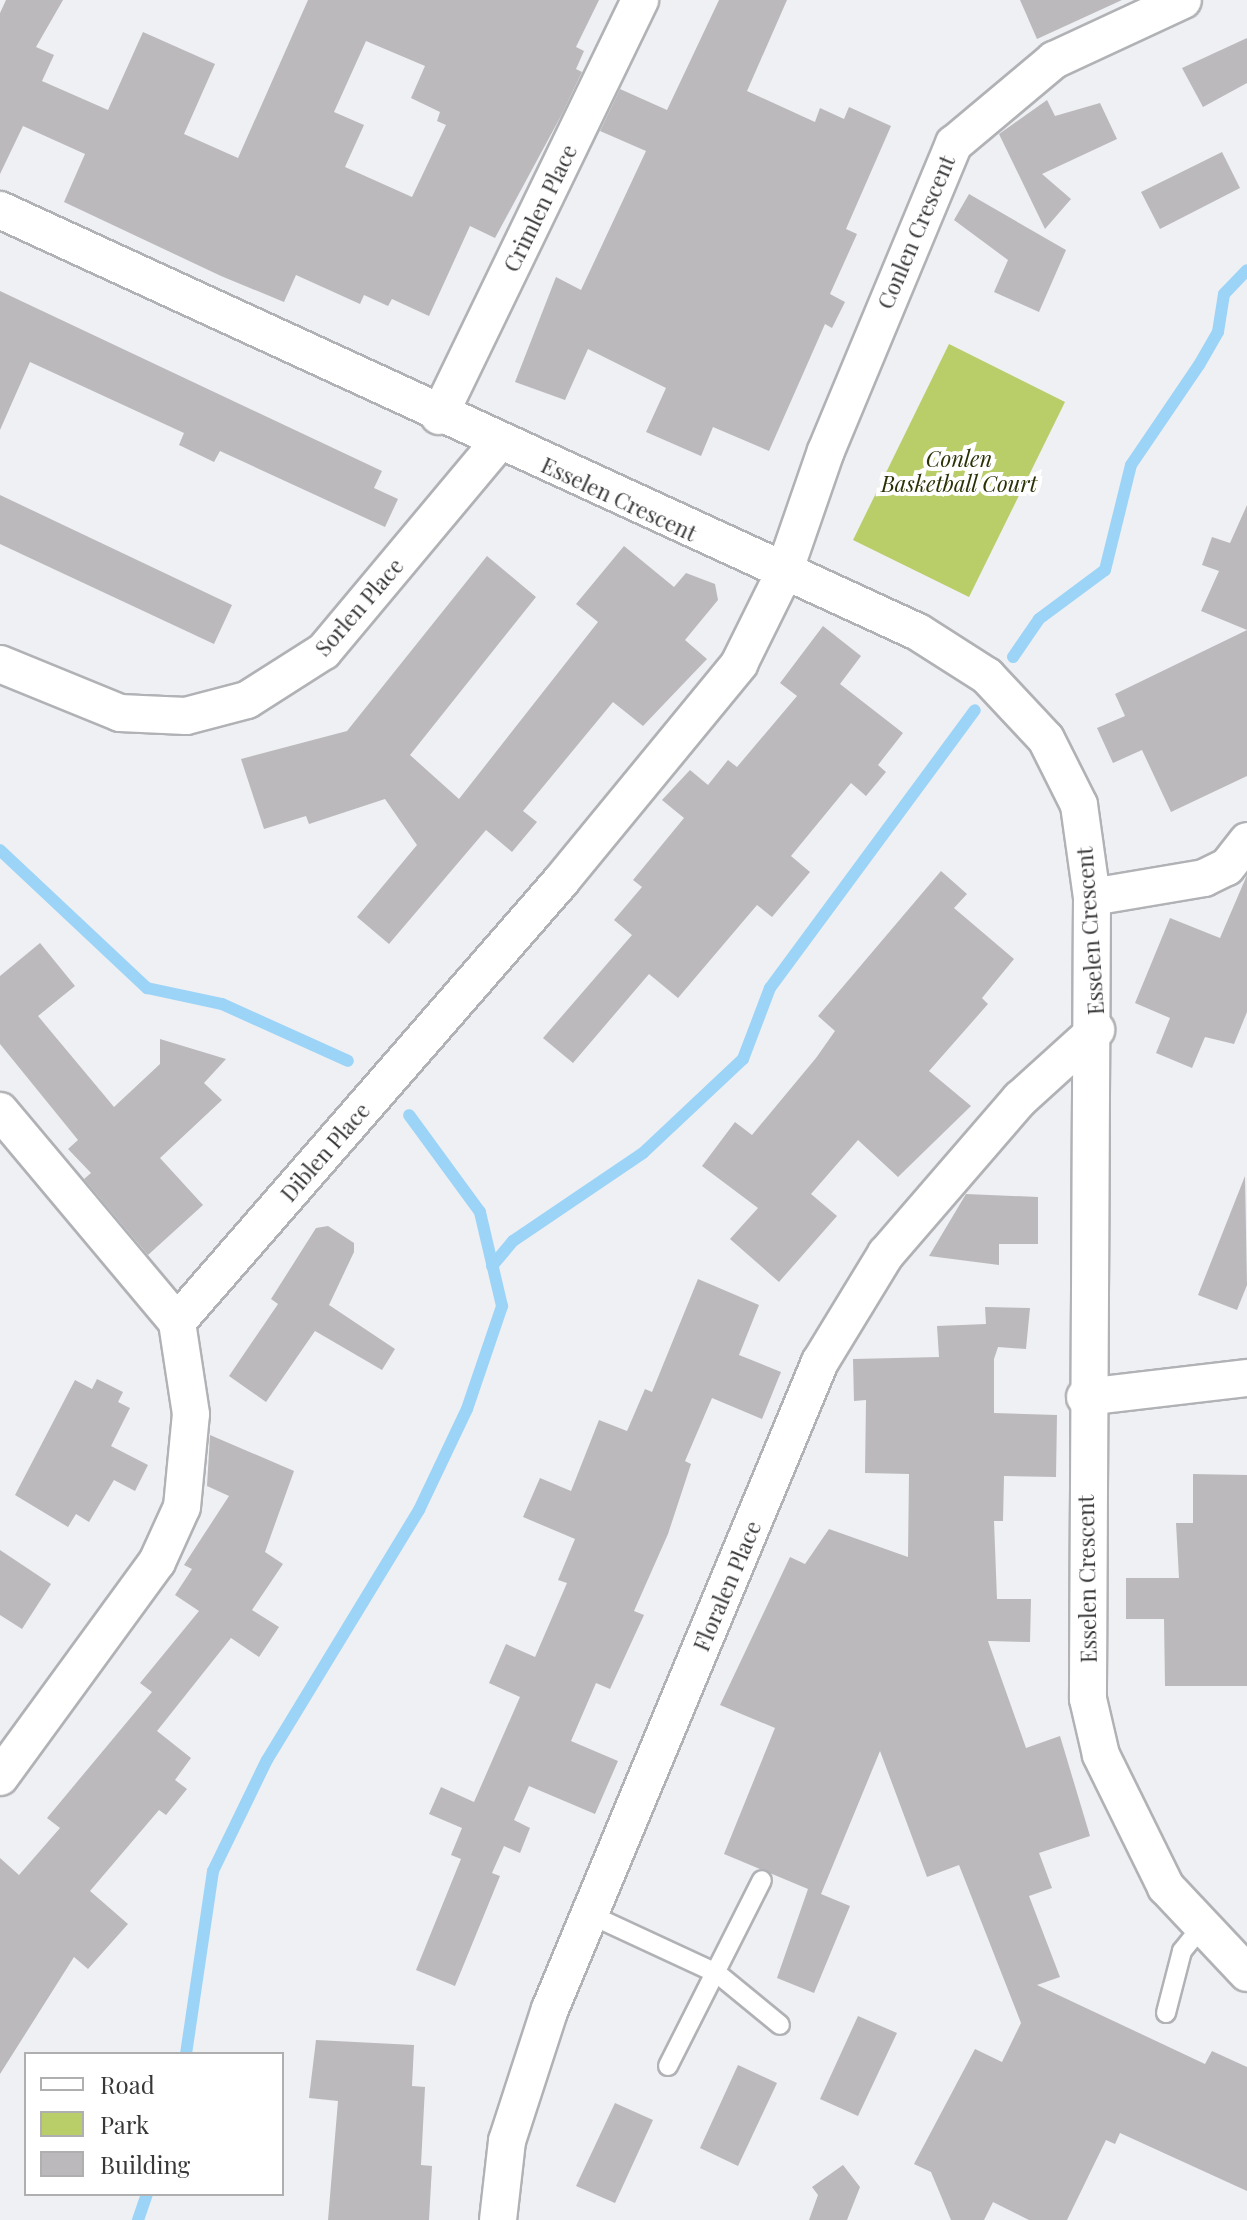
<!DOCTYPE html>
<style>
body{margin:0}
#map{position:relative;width:1247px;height:2220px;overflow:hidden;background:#eff0f3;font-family:"Playfair Display",serif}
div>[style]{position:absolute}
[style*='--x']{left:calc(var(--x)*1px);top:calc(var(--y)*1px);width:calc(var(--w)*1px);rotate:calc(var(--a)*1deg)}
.green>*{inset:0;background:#b9cd69}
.stream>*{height:12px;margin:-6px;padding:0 6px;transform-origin:6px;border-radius:6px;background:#9cd4f8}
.building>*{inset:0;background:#bbb9bc}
.roads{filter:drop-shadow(2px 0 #b1b2b5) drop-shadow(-2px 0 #b1b2b5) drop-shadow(0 2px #b1b2b5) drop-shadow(0 -2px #b1b2b5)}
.lane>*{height:18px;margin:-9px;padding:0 9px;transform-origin:9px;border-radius:9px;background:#fff}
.street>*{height:36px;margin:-18px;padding:0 18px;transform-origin:18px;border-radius:18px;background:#fff}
span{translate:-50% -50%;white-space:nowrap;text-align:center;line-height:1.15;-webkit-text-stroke:8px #fff;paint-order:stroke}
.street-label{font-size:22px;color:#383839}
.park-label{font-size:22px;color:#2a3105;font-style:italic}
.legend{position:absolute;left:24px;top:2052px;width:260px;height:144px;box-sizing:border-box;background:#fff;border:2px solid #afafb0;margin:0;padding:10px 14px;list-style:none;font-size:24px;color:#383839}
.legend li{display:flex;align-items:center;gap:16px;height:40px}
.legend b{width:40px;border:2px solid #afafb0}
</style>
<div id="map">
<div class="green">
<i style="clip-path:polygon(949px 344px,1065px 402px,969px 597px,853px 540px)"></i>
</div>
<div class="stream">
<i style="--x:1013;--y:657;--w:46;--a:-55.6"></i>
<i style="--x:1039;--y:619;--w:82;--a:-36.6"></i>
<i style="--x:1105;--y:570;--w:108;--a:-76.1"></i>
<i style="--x:1131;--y:465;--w:121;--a:-55.8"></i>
<i style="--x:1199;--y:365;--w:38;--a:-60"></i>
<i style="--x:1218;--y:332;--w:38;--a:-81"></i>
<i style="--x:1224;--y:294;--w:33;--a:-46"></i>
<i style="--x:0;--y:850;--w:202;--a:43.2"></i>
<i style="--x:147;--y:988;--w:77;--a:12"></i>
<i style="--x:222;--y:1004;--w:138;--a:24.3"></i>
<i style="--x:492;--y:1266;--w:33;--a:-50"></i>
<i style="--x:513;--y:1241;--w:157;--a:-34.1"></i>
<i style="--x:643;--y:1153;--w:137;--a:-43.2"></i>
<i style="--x:743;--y:1059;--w:76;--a:-69.2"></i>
<i style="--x:770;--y:988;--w:345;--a:-53.6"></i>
<i style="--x:186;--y:2054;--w:185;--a:-81.6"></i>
<i style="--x:213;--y:1871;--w:123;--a:-64.1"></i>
<i style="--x:267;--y:1760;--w:293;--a:-58.7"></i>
<i style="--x:419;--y:1510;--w:112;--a:-64.6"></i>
<i style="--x:467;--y:1409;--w:109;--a:-71.2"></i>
<i style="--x:502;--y:1306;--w:97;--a:-103.2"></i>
<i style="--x:480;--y:1212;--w:120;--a:-126.2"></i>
<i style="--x:138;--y:2220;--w:28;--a:-71"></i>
</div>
<div class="building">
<i style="clip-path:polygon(evenodd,6px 0,63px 0,36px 47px,54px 55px,42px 81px,108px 110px,143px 32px,215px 64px,184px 134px,238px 158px,308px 0,599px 0,576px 47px,584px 51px,576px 69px,582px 72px,562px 114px,495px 238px,470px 226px,429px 316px,392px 299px,388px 306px,364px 295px,360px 304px,296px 275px,284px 302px,221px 276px,64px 202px,85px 154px,23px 126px,0 174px,0 13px,6px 0,366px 41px,425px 66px,411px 98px,440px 112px,437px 121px,446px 125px,412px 197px,345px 167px,364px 125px,334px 112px,366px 41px)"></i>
<i style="clip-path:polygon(719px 0,787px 0,747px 91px,815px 122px,820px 108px,844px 119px,849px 107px,891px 126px,846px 229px,857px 234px,830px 294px,845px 302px,832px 328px,825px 324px,769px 451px,713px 427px,701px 456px,646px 432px,666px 388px,588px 349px,565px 400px,515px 382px,556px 277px,581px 290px,646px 151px,600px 131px,620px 89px,667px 110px)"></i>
<i style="clip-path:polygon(1020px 0,1122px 0,1037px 39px)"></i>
<i style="clip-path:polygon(1247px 38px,1247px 83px,1203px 107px,1182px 68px)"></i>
<i style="clip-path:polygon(1047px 100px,1055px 116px,1100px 103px,1117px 139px,1042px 174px,1071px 199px,1045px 229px,999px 134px)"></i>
<i style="clip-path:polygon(1222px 152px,1240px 188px,1160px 229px,1141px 192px)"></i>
<i style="clip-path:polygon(969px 194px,1066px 250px,1039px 312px,994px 292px,1008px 260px,954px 220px)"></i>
<i style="clip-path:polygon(0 291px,382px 471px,374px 488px,398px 499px,385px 527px,220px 451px,214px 462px,179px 445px,184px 433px,30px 362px,0 430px)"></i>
<i style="clip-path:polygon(0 495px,232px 605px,214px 644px,0 544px)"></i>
<i style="clip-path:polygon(1247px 505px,1247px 630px,1201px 611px,1219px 571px,1202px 565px,1212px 537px,1230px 543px)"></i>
<i style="clip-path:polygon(624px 546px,674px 587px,686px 573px,715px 584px,718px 600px,685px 640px,707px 659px,643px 726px,613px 702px,523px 811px,537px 822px,512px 852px,486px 830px,389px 944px,357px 917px,417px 845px,385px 799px,309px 824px,306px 816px,264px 829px,241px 759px,347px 731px,487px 556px,536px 597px,410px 755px,459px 799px,598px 622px,576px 604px)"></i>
<i style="clip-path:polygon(823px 626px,861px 656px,840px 684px,903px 733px,878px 765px,886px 772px,866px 796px,851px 783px,791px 856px,810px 872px,772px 917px,757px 905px,678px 998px,649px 974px,573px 1063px,543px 1038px,632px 935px,614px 920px,642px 887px,633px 880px,684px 818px,662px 800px,690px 770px,708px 785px,728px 760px,737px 767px,797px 696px,780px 683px)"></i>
<i style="clip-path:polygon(1247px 630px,1247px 776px,1171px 812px,1142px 750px,1113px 763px,1097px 728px,1125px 716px,1115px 694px)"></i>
<i style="clip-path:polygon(941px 871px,967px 894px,954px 908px,1014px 959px,982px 998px,988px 1004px,929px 1071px,971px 1106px,898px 1177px,858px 1140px,811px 1194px,837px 1216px,779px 1282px,730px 1239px,758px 1208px,702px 1166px,735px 1122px,752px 1135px,816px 1058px,835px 1031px,818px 1016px)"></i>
<i style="clip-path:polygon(1247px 875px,1247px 1012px,1234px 1044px,1205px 1037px,1192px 1068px,1156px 1053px,1170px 1018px,1135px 1003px,1170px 918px,1220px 938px)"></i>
<i style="clip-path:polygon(40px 943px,75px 986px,38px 1016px,114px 1107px,160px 1064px,160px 1039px,226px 1059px,204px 1083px,222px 1100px,160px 1158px,203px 1205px,148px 1255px,84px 1179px,91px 1173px,68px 1149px,78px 1140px,0 1044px,0 976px)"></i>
<i style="clip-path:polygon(1245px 1176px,1247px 1285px,1237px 1310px,1198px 1295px)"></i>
<i style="clip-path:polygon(966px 1194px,1038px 1197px,1038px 1244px,999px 1244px,999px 1265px,929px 1256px)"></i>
<i style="clip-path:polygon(328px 1226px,354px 1243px,354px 1252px,329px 1305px,395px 1349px,382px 1370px,315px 1331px,266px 1402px,229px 1376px,278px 1304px,271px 1299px,316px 1228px)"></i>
<i style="clip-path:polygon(698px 1279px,759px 1305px,739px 1355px,781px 1372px,762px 1419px,712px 1398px,685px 1461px,691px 1464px,668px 1534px,634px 1611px,644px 1615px,610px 1689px,596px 1683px,571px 1741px,618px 1761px,595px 1814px,529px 1786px,514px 1820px,530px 1828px,520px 1853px,504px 1846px,492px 1873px,500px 1876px,455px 1986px,416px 1970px,461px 1859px,451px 1855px,462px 1828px,429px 1814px,441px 1787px,474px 1802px,520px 1697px,489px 1683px,506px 1644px,535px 1657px,567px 1583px,558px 1580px,575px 1539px,523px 1517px,540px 1478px,571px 1491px,599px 1420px,627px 1431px,645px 1389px,652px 1392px)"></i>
<i style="clip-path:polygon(985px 1307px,1030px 1308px,1026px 1349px,998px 1347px,994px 1359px,994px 1413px,1057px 1415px,1056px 1477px,1004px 1476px,1003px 1521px,994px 1521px,997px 1599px,1031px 1599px,1030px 1642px,988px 1641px,1026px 1748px,1060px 1736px,1090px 1836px,1039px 1853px,1052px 1888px,1029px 1896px,1060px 1977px,1037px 1985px,1205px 2064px,1212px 2051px,1247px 2067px,1247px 2191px,1120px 2133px,1115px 2144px,1106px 2140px,1067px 2220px,1029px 2220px,993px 2202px,984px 2220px,951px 2220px,931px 2172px,914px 2164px,975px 2049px,1002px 2062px,1021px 2023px,959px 1865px,927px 1877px,880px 1751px,821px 1894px,850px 1906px,814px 1993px,777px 1978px,808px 1889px,724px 1854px,775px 1728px,720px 1705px,790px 1557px,805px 1564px,829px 1529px,908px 1557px,909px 1474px,865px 1473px,866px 1400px,854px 1401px,853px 1359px,939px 1357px,937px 1326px,986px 1324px)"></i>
<i style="clip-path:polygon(97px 1379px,123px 1392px,118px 1402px,130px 1408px,111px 1446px,148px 1465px,135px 1491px,114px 1480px,89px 1522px,76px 1514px,68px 1527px,15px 1495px,75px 1380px,92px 1389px)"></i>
<i style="clip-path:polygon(210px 1435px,294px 1471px,265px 1552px,283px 1564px,252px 1610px,279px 1627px,259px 1657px,231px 1638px,157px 1731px,191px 1758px,175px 1780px,187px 1789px,166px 1815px,159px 1810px,90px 1891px,128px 1924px,88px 1969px,74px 1957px,0 2074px,0 1858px,19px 1875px,60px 1828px,47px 1818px,152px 1692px,140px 1683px,199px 1611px,175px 1595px,192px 1569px,184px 1565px,229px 1496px,207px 1486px)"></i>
<i style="clip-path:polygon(1193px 1474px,1247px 1475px,1247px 1686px,1165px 1686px,1164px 1619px,1126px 1619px,1126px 1578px,1179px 1578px,1176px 1523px,1193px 1523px)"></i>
<i style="clip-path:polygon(0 1550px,51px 1584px,22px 1629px,0 1615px)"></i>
<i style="clip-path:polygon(858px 2016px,897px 2033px,858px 2116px,820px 2099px)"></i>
<i style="clip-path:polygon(316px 2040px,414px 2045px,412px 2086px,425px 2087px,421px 2165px,432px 2166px,429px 2220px,328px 2220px,338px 2101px,309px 2098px)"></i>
<i style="clip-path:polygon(738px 2065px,777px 2083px,738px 2166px,700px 2148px)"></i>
<i style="clip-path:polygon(615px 2103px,653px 2120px,615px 2203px,576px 2186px)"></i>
<i style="clip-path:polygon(843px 2165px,860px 2187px,847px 2220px,809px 2220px,818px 2195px,812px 2187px)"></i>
</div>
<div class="roads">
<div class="lane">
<i style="--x:589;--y:1914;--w:142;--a:24.9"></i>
<i style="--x:718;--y:1974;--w:80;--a:39.4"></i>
<i style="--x:1166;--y:2013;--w:64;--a:-75.5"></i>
<i style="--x:1182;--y:1951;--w:28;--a:-51"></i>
<i style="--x:668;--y:2066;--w:208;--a:-63.2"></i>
</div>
<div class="street">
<i style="--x:0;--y:210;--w:1010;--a:24.69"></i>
<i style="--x:918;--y:632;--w:82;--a:32.5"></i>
<i style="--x:987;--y:676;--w:86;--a:46.9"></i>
<i style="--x:1046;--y:739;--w:74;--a:63.4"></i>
<i style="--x:1079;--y:805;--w:93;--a:82"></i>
<i style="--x:1092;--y:897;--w:802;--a:90.29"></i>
<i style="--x:1088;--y:1699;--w:57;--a:76.9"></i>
<i style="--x:1101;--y:1755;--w:147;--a:63.8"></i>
<i style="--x:1166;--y:1887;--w:118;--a:46.7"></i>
<i style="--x:439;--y:416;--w:462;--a:-64.2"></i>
<i style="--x:0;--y:664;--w:130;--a:22.2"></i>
<i style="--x:120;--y:713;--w:66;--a:2.6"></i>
<i style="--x:186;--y:716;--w:63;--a:-14.7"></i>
<i style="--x:247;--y:700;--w:91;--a:-32.5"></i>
<i style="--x:324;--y:651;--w:271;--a:-50.1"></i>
<i style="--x:1092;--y:897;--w:114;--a:-9.6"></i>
<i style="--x:1204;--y:878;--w:25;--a:-26"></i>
<i style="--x:1227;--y:867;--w:33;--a:-52"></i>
<i style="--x:0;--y:1111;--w:275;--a:50"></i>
<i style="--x:1085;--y:1397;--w:163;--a:-6.7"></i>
<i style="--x:0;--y:1777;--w:266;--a:-53.9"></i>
<i style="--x:157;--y:1562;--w:60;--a:-65.6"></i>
<i style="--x:182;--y:1507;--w:93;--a:-84.5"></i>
<i style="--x:191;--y:1414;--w:93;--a:-98.7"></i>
<i style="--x:177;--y:1322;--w:585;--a:-48.95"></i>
<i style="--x:561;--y:881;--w:281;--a:-50.6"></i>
<i style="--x:739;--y:664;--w:99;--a:-63.7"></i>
<i style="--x:783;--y:575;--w:131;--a:-70.9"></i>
<i style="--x:826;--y:451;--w:333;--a:-67.4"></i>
<i style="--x:954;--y:144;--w:131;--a:-40"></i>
<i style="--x:1054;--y:60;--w:142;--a:-24.9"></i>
<i style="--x:498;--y:2220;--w:80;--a:-83.5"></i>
<i style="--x:507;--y:2141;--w:139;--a:-72"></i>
<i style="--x:550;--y:2009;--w:701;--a:-67.35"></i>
<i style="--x:820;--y:1362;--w:127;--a:-58.6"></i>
<i style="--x:886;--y:1254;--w:205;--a:-49.2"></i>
<i style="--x:1020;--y:1099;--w:103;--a:-42.2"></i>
</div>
</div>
<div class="street-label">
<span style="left:540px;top:208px;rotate:-64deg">Crimlen Place</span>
<span style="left:916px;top:232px;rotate:-67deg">Conlen Crescent</span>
<span style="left:619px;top:499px;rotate:25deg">Esselen Crescent</span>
<span style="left:359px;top:607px;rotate:-49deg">Sorlen Place</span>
<span style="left:1090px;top:931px;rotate:-94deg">Esselen Crescent</span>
<span style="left:325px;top:1152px;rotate:-49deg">Diblen Place</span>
<span style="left:1087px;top:1579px;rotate:-91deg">Esselen Crescent</span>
<span style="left:727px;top:1586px;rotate:-67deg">Floralen Place</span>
</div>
<div class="park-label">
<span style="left:959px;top:471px">Conlen<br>Basketball Court</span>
</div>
<ul class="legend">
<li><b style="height:10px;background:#fff"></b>Road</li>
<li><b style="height:22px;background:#b9cd69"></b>Park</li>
<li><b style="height:22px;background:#bbb9bc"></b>Building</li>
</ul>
</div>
